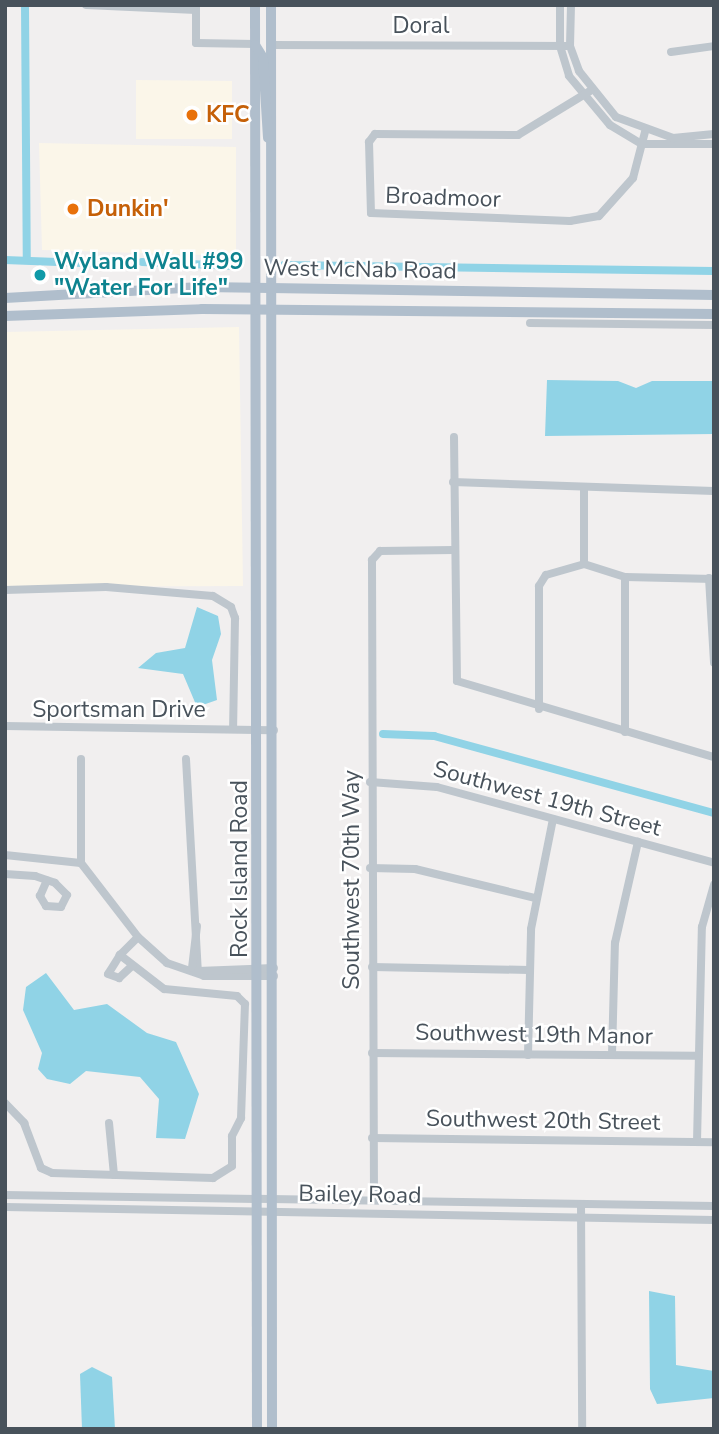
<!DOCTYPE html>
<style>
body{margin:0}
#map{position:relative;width:719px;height:1434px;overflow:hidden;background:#f1efef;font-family:"Nunito Sans",sans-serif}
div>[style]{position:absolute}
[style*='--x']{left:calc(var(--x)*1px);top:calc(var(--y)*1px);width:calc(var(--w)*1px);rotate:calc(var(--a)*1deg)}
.commercial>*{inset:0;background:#fbf6e9}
.water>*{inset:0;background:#90d3e6}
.canal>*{height:8px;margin:-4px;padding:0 4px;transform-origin:4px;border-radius:4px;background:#90d3e6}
.minor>*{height:8px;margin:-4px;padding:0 4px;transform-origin:4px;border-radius:4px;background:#bec6cd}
.major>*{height:10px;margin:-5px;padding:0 5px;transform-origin:5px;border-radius:5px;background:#b0becc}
.dots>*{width:19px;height:19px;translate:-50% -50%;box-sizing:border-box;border:4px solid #fff;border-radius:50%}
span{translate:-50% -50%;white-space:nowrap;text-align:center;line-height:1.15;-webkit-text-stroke:5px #fff;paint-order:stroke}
.street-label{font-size:23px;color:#48525b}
.food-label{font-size:23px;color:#c56008;font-weight:700}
.left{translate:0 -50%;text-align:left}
.culture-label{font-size:23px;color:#0d838f;font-weight:700}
.frame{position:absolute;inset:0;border:7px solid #48525b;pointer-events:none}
</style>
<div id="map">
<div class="commercial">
<i style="clip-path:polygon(136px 80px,232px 81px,232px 139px,136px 139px)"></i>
<i style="clip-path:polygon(39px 143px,236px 147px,236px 256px,42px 250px)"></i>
<i style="clip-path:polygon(239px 327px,243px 586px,5px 587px,5px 332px)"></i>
</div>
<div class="water">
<i style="clip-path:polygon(547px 380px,618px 381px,636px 388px,652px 381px,714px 381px,714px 434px,545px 436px)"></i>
<i style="clip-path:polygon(197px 607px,218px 616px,221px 634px,212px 660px,217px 700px,197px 707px,183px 674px,138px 668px,156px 653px,185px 648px)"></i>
<i style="clip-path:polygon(46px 973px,74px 1010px,107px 1004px,147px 1033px,176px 1042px,199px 1094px,185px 1139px,156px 1138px,159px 1099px,140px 1077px,86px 1071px,70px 1084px,47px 1079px,38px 1069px,42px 1053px,23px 1010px,26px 987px)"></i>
<i style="clip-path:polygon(649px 1291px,675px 1296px,676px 1365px,714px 1371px,714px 1398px,657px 1404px,650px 1389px)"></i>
<i style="clip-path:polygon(92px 1367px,112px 1377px,115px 1429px,82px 1429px,80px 1374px)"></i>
</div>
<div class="canal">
<i style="--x:25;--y:5;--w:255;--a:89.6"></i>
<i style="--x:5;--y:260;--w:104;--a:2.2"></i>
<i style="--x:142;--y:262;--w:94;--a:2.4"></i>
<i style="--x:284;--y:265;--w:430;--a:0.8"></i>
<i style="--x:383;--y:734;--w:51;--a:2.2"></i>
<i style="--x:434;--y:736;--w:290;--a:15.4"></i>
</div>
<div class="minor">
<i style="--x:86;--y:5;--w:110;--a:2.6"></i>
<i style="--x:560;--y:5;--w:41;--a:90"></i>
<i style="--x:560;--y:46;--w:31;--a:73"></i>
<i style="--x:569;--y:76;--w:64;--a:50.1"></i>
<i style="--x:610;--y:125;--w:37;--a:31"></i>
<i style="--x:642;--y:144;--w:72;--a:0"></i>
<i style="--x:571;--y:5;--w:41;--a:91.4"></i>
<i style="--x:570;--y:46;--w:27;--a:70"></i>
<i style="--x:579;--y:71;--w:59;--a:51.2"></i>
<i style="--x:616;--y:117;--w:61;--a:20.2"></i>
<i style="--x:673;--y:138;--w:41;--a:-5.6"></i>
<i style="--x:196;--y:6;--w:37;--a:90"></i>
<i style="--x:196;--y:43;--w:59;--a:1"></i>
<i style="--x:271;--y:45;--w:299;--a:0.2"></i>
<i style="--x:671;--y:52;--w:43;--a:-7.9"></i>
<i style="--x:590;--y:91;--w:84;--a:148.6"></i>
<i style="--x:518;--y:135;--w:143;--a:-179.6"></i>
<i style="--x:375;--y:134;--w:10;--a:127"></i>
<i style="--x:369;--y:142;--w:71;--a:88.4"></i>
<i style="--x:371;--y:213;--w:199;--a:2.3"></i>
<i style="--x:570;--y:221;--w:29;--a:-10"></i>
<i style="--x:599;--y:216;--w:51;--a:-48.2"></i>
<i style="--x:633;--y:178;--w:48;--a:-75.4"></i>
<i style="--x:530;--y:323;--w:184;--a:0.6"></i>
<i style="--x:454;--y:437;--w:244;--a:89.3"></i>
<i style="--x:457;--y:681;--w:268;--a:16.5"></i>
<i style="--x:453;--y:482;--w:261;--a:2"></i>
<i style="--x:584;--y:564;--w:43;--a:17.6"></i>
<i style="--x:625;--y:577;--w:89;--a:1.3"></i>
<i style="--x:584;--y:564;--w:74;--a:-90"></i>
<i style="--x:709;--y:578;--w:85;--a:86.6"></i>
<i style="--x:5;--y:590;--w:101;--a:-1.7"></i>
<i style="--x:106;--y:587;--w:107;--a:4.8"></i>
<i style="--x:213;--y:596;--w:21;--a:31"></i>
<i style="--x:231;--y:607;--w:12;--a:70"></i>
<i style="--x:235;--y:618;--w:111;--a:91"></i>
<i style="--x:539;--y:709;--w:123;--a:-90"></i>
<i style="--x:539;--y:586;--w:13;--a:-58"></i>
<i style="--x:546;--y:575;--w:40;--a:-16"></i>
<i style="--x:5;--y:726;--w:269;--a:0.9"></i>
<i style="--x:625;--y:732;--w:155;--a:-90"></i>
<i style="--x:186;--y:759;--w:212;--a:86.8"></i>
<i style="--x:370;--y:782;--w:67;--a:4.3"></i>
<i style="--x:437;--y:787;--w:287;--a:15.3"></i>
<i style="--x:5;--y:855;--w:76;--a:6"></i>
<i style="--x:81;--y:863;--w:93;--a:52.4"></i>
<i style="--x:138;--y:937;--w:39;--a:42"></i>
<i style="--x:167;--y:963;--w:39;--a:19"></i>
<i style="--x:204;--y:976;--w:70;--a:0"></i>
<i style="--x:81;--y:863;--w:104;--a:-90"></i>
<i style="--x:370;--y:868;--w:45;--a:1.3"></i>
<i style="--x:415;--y:869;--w:123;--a:13.6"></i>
<i style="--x:5;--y:874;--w:30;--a:4"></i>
<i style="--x:35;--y:876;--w:21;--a:19"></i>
<i style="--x:55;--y:883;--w:17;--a:45"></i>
<i style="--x:67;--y:895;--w:13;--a:117"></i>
<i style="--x:61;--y:907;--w:15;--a:-176"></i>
<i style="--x:46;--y:906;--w:12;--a:-121"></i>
<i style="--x:40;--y:896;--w:17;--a:-66"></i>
<i style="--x:120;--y:955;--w:25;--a:-45"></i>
<i style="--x:372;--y:967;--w:157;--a:1.1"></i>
<i style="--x:192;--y:968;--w:42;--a:-83.2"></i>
<i style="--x:198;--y:971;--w:76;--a:-2.3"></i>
<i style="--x:372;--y:1053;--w:324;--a:0.5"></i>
<i style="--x:528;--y:1055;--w:126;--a:-88.6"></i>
<i style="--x:531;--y:929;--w:112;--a:-78.7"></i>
<i style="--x:612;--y:1055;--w:112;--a:-88.5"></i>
<i style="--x:615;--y:943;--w:104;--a:-77.2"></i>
<i style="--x:5;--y:1103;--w:28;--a:46"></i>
<i style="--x:24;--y:1123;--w:48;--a:69.3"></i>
<i style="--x:41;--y:1168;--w:12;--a:24"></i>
<i style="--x:52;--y:1173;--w:161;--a:1.8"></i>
<i style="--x:213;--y:1178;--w:22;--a:-32"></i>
<i style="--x:232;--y:1166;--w:30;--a:-90"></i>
<i style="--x:232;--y:1136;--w:20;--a:-63"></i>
<i style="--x:241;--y:1118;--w:114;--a:-88"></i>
<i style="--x:245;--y:1004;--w:11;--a:-135"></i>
<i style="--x:237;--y:996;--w:73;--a:-174.5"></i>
<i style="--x:164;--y:989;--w:56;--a:-142.3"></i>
<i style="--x:120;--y:955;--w:22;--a:122"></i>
<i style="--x:108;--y:974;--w:12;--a:20"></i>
<i style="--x:119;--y:978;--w:18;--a:-43"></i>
<i style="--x:109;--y:1123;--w:52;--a:84.5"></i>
<i style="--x:372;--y:1138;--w:342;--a:0.7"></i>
<i style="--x:697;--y:1142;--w:215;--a:-88.7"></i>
<i style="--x:702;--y:927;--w:44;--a:-74.1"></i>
<i style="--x:5;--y:1195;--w:709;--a:0.89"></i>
<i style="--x:374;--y:1200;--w:640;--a:-90.18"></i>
<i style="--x:372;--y:560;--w:12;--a:-48"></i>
<i style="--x:380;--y:551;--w:73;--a:-0.8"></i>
<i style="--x:581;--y:1204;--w:225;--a:89.7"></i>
<i style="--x:5;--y:1207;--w:709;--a:1.05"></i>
</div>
<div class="major">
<i style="--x:255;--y:5;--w:1424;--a:89.92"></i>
<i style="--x:271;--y:5;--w:1424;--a:89.96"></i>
<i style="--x:255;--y:45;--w:15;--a:58"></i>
<i style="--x:263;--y:58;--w:80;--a:86.4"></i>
<i style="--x:5;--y:298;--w:196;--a:-3.2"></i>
<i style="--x:201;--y:287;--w:513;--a:0.89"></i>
<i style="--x:5;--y:316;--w:197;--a:-2"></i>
<i style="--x:202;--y:309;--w:512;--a:0.56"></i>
</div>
<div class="dots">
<i style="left:192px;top:115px;background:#e8710a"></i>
<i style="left:73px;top:209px;background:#e8710a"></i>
<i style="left:40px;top:275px;background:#0f9aa8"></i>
</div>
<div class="street-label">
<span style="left:421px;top:26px">Doral</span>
<span style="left:443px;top:198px;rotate:2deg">Broadmoor</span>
<span style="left:360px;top:270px;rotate:1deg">West McNab Road</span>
<span style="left:119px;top:710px">Sportsman Drive</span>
<span style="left:547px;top:799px;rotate:15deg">Southwest 19th Street</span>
<span style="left:240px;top:869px;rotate:-90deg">Rock Island Road</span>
<span style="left:352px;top:880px;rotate:-90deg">Southwest 70th Way</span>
<span style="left:534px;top:1035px;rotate:1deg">Southwest 19th Manor</span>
<span style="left:543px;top:1121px;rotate:1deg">Southwest 20th Street</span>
<span style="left:360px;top:1195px;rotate:1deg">Bailey Road</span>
</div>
<div class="food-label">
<span class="left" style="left:206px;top:115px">KFC</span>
<span class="left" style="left:87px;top:209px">Dunkin'</span>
</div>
<div class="culture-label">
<span class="left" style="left:54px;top:275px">Wyland Wall #99<br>"Water For Life"</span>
</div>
<div class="frame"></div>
</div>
